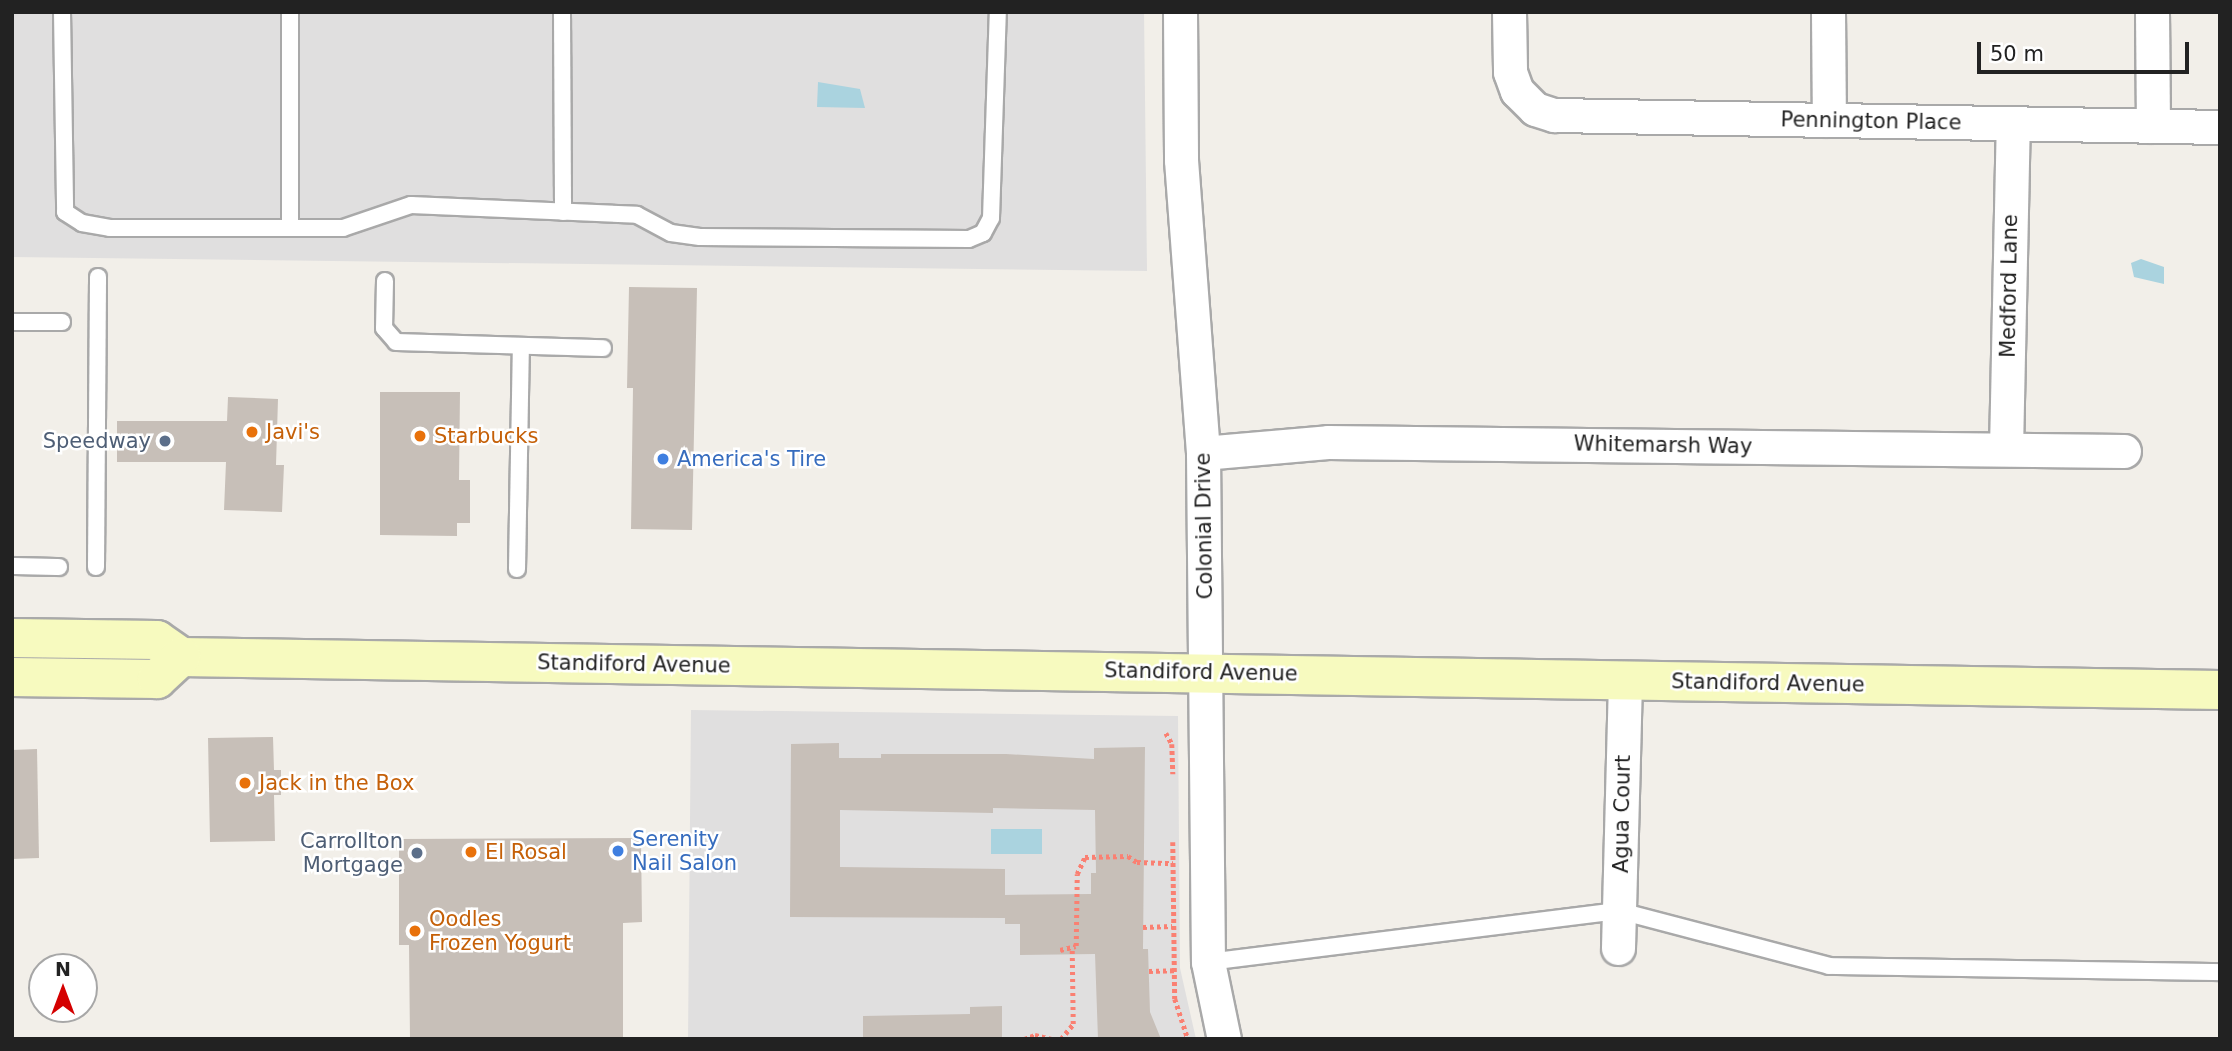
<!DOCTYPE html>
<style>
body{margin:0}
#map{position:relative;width:2232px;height:1051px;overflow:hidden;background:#f2efe9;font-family:"DejaVu Sans",sans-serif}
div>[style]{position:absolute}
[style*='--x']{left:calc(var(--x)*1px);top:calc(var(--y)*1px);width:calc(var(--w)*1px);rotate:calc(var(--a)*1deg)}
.residential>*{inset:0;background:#e0dfdf}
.water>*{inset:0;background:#aad3df}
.building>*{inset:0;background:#c7bfb8}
.path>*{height:4.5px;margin-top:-2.25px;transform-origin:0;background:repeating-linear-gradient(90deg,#fa8072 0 3.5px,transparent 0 7px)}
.roads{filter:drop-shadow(2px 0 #a9a9a9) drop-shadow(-2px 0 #a9a9a9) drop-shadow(0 2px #a9a9a9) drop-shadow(0 -2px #a9a9a9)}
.lane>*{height:16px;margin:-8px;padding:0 8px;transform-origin:8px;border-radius:8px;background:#fff}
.street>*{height:33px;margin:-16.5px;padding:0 16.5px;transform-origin:16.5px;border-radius:16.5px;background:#fff}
.secondary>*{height:38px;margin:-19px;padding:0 19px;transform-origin:19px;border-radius:19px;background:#f7fabf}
.dots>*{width:19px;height:19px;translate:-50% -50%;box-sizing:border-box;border:4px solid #fff;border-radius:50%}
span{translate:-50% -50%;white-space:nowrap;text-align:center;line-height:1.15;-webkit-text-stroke:5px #fff;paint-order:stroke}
.street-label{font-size:21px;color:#222}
.food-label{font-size:21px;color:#c56008}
.left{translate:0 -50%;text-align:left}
.service-label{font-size:21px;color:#4e5e75}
.right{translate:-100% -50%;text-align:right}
.shop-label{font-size:21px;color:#366cbe}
.frame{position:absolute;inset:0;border:14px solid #222;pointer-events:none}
.north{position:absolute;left:28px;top:953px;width:70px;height:70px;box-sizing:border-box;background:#fff;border:2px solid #a7a7a7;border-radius:50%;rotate:0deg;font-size:19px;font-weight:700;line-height:28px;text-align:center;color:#222}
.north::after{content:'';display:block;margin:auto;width:24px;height:32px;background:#d40000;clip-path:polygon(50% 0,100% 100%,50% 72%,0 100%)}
.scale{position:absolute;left:1977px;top:42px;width:212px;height:32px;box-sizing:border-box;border:4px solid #222;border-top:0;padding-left:9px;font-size:21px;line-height:24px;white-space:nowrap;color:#222;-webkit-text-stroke:5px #fff;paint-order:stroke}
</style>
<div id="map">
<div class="residential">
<i style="clip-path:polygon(12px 12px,1144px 12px,1147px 271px,12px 257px)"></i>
<i style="clip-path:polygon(691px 710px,1178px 716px,1180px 968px,1196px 1039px,688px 1039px)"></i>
</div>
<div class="water">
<i style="clip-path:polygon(818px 82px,860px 89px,865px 108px,817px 107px)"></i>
<i style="clip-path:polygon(2141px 259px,2164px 267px,2164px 284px,2134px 277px,2131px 263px)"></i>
<i style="clip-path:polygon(991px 829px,1042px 829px,1042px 854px,991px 854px)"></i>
</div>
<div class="building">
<i style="clip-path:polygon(629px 287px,697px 288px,692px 530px,631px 529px,633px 388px,627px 388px)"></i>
<i style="clip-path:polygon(380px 392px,460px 392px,459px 480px,470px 480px,470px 523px,457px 523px,457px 536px,380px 535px)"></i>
<i style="clip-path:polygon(228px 397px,278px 399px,276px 465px,284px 465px,282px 512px,224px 510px,226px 462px,117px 462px,117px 421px,227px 421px)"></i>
<i style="clip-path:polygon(273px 737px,274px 770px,281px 770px,281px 795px,274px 795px,275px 841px,210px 842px,208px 738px)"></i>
<i style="clip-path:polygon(evenodd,839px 743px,839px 758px,881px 758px,881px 754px,1006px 754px,1094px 759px,1094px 748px,1145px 747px,1143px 949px,1148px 949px,1150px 1012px,1161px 1039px,1098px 1039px,1095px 954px,1020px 955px,1020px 924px,1005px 924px,1005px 918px,790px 917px,791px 744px,839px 743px,993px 808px,1095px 810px,1096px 873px,1091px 873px,1091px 894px,1005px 895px,1005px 869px,840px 867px,840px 810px,993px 813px,993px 808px)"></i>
<i style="clip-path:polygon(37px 749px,39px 858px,12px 859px,12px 750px)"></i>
<i style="clip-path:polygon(641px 838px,642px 922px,623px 923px,623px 1039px,410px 1039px,409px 945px,399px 945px,399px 839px)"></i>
<i style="clip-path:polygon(1002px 1006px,1002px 1039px,863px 1039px,863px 1016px,970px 1014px,970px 1007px)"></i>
</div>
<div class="path">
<i style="--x:1166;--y:733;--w:13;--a:61"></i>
<i style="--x:1172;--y:744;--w:30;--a:88"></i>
<i style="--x:1173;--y:842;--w:157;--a:89.3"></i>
<i style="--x:1175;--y:999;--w:42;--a:72"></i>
<i style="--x:1143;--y:927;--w:29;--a:-2"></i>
<i style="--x:1060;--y:950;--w:16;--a:-14"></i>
<i style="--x:1076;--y:946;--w:72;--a:-89.2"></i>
<i style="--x:1077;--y:874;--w:19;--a:-65"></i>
<i style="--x:1085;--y:857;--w:43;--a:-1.3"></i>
<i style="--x:1128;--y:856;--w:11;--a:34"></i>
<i style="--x:1137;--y:862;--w:36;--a:2"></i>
<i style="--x:1149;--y:971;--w:25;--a:-2"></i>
<i style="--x:1024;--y:1039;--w:12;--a:-20"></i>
<i style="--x:1035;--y:1035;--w:17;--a:13"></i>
<i style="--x:1061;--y:1039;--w:19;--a:-51"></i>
<i style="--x:1073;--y:1024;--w:74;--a:-90.8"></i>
</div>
<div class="roads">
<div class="lane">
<i style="--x:62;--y:12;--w:200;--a:89.1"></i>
<i style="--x:65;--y:212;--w:20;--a:33"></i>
<i style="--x:82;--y:223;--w:28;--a:10"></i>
<i style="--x:110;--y:228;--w:233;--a:0"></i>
<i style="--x:343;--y:228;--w:72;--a:-18.7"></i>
<i style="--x:411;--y:205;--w:226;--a:2.5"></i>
<i style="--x:637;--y:215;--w:38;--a:28"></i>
<i style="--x:671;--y:233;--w:29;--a:8"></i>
<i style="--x:700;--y:237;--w:269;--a:0.4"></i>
<i style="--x:969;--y:239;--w:15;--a:-23"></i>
<i style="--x:983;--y:233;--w:17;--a:-62"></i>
<i style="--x:991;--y:218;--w:206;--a:-88.1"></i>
<i style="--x:290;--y:12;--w:216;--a:90"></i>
<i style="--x:562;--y:12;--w:200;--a:89.7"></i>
<i style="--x:385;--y:281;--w:47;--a:91.2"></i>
<i style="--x:384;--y:328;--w:18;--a:49"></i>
<i style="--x:396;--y:342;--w:207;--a:1.7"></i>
<i style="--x:12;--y:322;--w:50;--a:0"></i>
<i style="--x:12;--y:566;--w:47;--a:1.2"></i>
<i style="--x:96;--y:567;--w:290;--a:-89.6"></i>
<i style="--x:517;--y:569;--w:222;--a:-89"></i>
<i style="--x:1208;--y:962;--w:415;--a:-7.1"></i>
<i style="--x:1620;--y:911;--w:216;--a:14.7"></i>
<i style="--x:1829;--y:966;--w:391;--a:0.9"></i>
</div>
<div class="street">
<i style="--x:1180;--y:12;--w:148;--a:89.6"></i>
<i style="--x:1181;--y:160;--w:294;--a:85.7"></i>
<i style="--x:1203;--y:453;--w:509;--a:89.44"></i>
<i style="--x:1208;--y:962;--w:79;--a:78.3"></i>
<i style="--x:1509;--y:12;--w:60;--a:89"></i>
<i style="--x:1510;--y:72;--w:20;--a:70"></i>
<i style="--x:1517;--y:91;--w:25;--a:45"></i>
<i style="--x:1535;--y:109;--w:20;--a:18"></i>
<i style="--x:1554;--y:115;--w:666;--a:1.03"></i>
<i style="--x:1828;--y:12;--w:108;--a:89.5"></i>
<i style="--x:2152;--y:12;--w:114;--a:89.5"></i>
<i style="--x:2006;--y:449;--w:325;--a:-88.8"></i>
<i style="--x:1203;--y:453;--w:125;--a:-5"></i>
<i style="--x:1328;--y:442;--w:796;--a:0.65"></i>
<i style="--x:1618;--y:948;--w:268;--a:-88.5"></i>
</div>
<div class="secondary">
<i style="--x:12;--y:638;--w:145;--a:0.8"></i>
<i style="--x:157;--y:640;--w:29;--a:35"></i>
<i style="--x:181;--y:657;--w:2039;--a:0.93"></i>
<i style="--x:12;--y:677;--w:145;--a:0.8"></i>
<i style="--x:157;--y:679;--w:33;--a:-43"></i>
</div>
</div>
<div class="dots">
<i style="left:252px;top:432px;background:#e8710a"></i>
<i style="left:420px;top:436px;background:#e8710a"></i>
<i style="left:165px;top:441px;background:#5c6f8a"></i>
<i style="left:663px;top:459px;background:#3f7fe0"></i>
<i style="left:245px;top:783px;background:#e8710a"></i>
<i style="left:618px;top:851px;background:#3f7fe0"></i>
<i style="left:471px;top:852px;background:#e8710a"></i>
<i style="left:417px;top:853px;background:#5c6f8a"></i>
<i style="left:415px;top:931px;background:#e8710a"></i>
</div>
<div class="street-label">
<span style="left:1871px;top:121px;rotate:1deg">Pennington Place</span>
<span style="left:2009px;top:286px;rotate:-89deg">Medford Lane</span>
<span style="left:1663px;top:445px;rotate:1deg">Whitemarsh Way</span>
<span style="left:1204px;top:526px;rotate:-91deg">Colonial Drive</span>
<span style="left:634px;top:664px;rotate:1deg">Standiford Avenue</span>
<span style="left:1201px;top:672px;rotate:1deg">Standiford Avenue</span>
<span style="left:1768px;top:683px;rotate:1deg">Standiford Avenue</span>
<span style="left:1622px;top:814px;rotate:-89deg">Agua Court</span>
</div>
<div class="food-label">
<span class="left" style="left:266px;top:432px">Javi's</span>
<span class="left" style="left:434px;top:436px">Starbucks</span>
<span class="left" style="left:259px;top:783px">Jack in the Box</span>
<span class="left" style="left:485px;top:852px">El Rosal</span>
<span class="left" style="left:429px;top:931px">Oodles<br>Frozen Yogurt</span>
</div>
<div class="service-label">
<span class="right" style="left:151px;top:441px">Speedway</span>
<span class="right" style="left:403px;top:853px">Carrollton<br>Mortgage</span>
</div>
<div class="shop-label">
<span class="left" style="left:677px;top:459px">America's Tire</span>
<span class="left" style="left:632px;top:851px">Serenity<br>Nail Salon</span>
</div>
<div class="frame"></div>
<div class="north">N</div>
<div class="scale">50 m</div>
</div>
